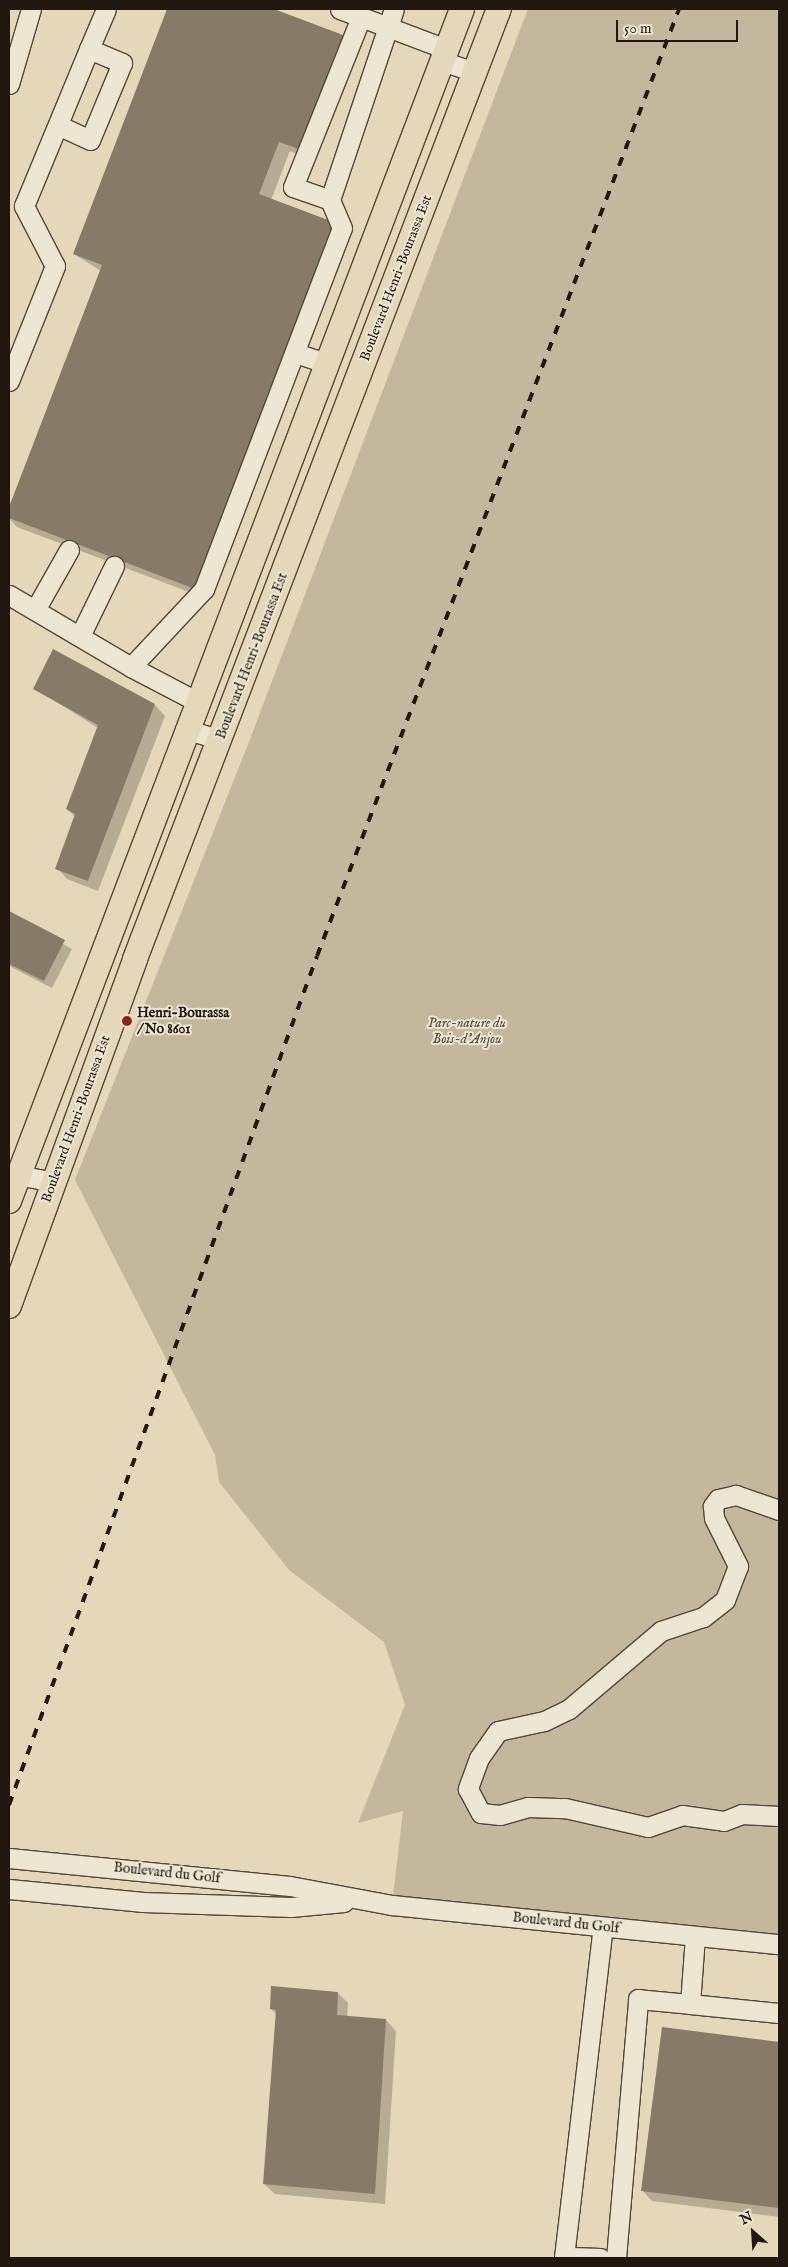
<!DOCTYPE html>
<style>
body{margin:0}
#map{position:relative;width:788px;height:2267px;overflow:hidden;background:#e4d8b9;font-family:"IM FELL English",serif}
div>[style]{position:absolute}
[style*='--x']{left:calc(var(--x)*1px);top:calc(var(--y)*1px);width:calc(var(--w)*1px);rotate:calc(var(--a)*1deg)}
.green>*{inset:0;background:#c3b79c}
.shadow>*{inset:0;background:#0003}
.building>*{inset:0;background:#867b67}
.roads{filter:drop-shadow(1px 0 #524739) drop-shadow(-1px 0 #524739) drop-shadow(0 1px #524739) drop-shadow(0 -1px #524739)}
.minor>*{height:19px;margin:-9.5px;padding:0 9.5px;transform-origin:9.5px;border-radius:9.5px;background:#ede6d2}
.major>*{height:24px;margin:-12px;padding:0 12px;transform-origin:12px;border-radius:12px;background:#e4d8b9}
.rail>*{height:4px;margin-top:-2px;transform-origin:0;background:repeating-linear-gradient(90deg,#21170e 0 9px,transparent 0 18px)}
.dots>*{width:14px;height:14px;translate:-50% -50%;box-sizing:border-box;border:2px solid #ede6d2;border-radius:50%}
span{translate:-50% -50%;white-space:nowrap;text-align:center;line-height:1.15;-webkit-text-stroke:4px #ede6d2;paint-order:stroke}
.street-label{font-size:14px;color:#21170e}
.poi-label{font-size:14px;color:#21170e;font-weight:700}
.left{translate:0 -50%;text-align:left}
.park-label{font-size:14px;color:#524739;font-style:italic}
.frame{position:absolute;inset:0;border:10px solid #21170e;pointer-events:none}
.north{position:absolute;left:728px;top:2207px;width:50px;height:50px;-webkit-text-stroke:4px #ede6d2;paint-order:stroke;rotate:334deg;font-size:14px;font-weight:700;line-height:20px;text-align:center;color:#21170e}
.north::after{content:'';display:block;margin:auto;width:18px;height:22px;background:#21170e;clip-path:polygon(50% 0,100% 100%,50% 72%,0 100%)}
.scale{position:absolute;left:616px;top:20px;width:122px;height:22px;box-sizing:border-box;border:2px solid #21170e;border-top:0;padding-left:6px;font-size:15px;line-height:18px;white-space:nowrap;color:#21170e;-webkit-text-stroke:4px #ede6d2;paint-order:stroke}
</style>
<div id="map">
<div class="green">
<i style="clip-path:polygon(528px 9px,779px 9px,779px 1943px,392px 1905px,403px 1811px,358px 1823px,405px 1705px,384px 1642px,289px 1570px,219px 1482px,215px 1455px,75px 1180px,247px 747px)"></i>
</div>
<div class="shadow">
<i style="clip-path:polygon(169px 9px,270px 9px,342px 36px,353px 47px,310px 159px,290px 151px,271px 200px,205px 598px,17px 527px,9px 518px,101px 271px,74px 254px)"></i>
<i style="clip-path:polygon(54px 651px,155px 705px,165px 716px,98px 891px,67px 879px,57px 868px,75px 817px,67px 809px,98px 728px,34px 688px)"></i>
<i style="clip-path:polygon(9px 913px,72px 949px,52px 988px,9px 966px)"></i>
<i style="clip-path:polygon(338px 1993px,348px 2003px,347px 2017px,386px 2020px,396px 2031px,385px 2204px,275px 2194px,264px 2184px,277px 2015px,271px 2009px)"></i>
<i style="clip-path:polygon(663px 2029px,779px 2043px,779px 2217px,652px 2201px,642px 2190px)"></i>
</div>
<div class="building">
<i style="clip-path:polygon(167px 9px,274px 9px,343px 35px,299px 149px,279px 142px,259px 194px,336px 223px,195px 589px,9px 518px,9px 507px,102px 265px,73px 254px)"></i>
<i style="clip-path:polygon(53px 649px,155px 704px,88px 881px,55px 869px,75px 814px,66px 809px,98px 725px,33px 689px)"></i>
<i style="clip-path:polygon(9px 911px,65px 940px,44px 981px,9px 964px)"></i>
<i style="clip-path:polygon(271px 1986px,338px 1992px,337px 2015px,386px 2019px,375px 2194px,263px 2184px,276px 2010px,270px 2009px)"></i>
<i style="clip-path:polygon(662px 2027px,779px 2042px,779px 2208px,641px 2191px)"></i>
</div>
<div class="roads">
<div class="minor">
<i style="--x:340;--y:9;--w:113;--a:20.7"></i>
<i style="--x:361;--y:17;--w:183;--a:111.8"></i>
<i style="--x:293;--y:187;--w:39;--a:19"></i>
<i style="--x:330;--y:200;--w:201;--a:-71.5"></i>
<i style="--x:89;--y:49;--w:43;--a:-67"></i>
<i style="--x:441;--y:61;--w:35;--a:18"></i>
<i style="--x:9;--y:84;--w:78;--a:-73.7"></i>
<i style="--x:295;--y:353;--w:33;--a:18"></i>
<i style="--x:9;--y:381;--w:124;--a:-68.2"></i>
<i style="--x:55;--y:266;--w:68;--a:-117.3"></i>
<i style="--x:24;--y:206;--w:170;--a:-67.5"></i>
<i style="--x:89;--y:49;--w:36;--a:23"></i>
<i style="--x:122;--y:63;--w:83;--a:112.6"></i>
<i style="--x:90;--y:140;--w:33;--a:-155"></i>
<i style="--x:9;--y:595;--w:142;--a:30.5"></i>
<i style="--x:131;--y:667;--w:107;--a:-46.9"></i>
<i style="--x:204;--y:589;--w:386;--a:-69.1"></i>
<i style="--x:342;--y:228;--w:30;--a:-113"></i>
<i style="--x:35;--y:610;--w:69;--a:-60.5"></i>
<i style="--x:80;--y:636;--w:78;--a:-64.1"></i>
<i style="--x:131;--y:667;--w:73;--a:27.6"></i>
<i style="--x:185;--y:729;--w:37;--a:17"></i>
<i style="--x:18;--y:1175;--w:36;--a:11"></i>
<i style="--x:779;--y:1510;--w:46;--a:-160.8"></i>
<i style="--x:736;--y:1495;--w:18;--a:167"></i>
<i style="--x:718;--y:1499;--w:9;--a:126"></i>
<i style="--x:713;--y:1506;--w:12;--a:85"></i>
<i style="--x:714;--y:1518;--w:54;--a:63.4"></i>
<i style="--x:738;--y:1566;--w:36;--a:111"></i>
<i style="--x:725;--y:1600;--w:28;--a:142"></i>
<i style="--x:703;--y:1617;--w:44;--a:161.6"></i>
<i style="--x:661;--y:1631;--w:121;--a:139.7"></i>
<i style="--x:569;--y:1709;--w:28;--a:154"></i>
<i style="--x:544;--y:1721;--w:47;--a:167.7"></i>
<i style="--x:498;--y:1731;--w:33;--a:125"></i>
<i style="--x:479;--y:1758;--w:33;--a:110"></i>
<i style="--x:468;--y:1789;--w:27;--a:62"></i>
<i style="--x:481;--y:1813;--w:19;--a:6"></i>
<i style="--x:500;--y:1815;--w:29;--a:-16"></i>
<i style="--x:528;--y:1807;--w:37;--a:2"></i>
<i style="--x:565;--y:1808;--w:85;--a:12.9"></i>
<i style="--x:648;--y:1827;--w:36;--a:-19"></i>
<i style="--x:682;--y:1815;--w:42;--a:8.1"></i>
<i style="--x:724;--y:1821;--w:19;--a:-21"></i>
<i style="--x:742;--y:1814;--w:37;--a:3"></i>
<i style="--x:9;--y:1858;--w:282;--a:5.7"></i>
<i style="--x:290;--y:1886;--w:104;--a:10.6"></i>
<i style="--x:392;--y:1905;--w:389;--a:5.8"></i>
<i style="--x:9;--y:1889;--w:135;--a:5.5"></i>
<i style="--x:143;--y:1902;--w:148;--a:1.9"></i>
<i style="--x:291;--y:1907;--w:53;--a:-5.4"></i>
<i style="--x:695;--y:1936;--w:68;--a:94.2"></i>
<i style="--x:690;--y:2004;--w:89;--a:5.8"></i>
<i style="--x:600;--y:2258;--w:36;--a:-178"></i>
<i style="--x:564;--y:2257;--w:332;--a:-83.3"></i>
<i style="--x:616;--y:2258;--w:260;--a:-85.1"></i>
<i style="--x:638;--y:1999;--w:52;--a:5.5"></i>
</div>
<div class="major">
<i style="--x:9;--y:1201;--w:1275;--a:-69.19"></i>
<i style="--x:9;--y:1306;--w:369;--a:-70"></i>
<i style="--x:135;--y:959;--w:1017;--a:-69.04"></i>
</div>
</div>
<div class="rail">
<i style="--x:9;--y:1805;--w:903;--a:-70.06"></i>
<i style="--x:317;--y:956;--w:1014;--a:-69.08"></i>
</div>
<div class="dots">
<i style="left:127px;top:1021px;background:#8f2418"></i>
</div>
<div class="street-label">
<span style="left:396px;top:278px;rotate:-69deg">Boulevard Henri-Bourassa Est</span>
<span style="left:252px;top:656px;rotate:-69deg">Boulevard Henri-Bourassa Est</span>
<span style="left:76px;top:1119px;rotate:-70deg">Boulevard Henri-Bourassa Est</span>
<span style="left:167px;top:1873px;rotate:6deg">Boulevard du Golf</span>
<span style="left:566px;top:1923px;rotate:6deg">Boulevard du Golf</span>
</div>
<div class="poi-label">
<span class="left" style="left:137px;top:1021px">Henri-Bourassa<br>/ No 8601</span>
</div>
<div class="park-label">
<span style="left:467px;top:1031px">Parc-nature du<br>Bois-d'Anjou</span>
</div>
<div class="frame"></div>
<div class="north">N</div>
<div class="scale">50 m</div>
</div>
